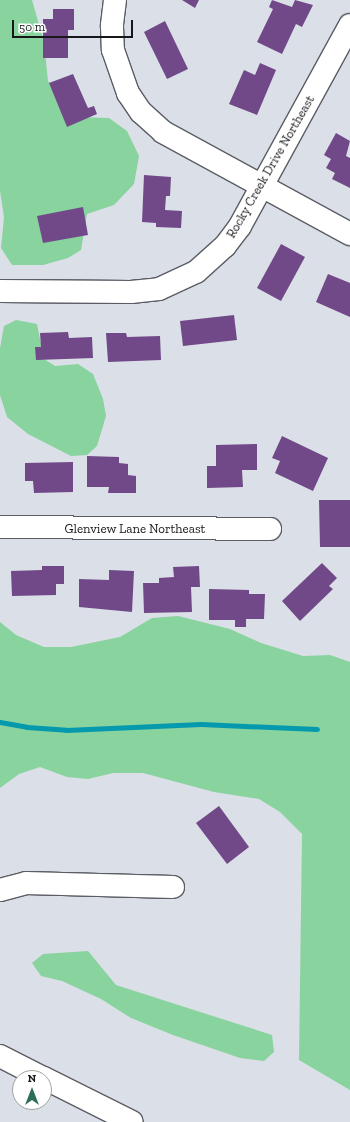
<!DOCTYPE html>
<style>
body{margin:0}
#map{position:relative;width:350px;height:1122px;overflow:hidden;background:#dbdfe7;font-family:"Zilla Slab",serif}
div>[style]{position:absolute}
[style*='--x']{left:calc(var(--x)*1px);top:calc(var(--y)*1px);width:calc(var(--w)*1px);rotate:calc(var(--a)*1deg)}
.green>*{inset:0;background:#89d39e}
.stream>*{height:5px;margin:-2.5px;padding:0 2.5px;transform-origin:2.5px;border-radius:2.5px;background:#0499ac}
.building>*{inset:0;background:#714988}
.roads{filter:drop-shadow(1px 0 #5a5d64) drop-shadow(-1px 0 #5a5d64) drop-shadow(0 1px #5a5d64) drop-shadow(0 -1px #5a5d64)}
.minor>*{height:22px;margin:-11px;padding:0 11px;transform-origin:11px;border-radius:11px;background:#fff}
span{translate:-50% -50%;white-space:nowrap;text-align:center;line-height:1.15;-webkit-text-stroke:4px #fff;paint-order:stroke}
.street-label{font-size:13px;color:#16171a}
.north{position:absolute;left:12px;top:1070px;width:40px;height:40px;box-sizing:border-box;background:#fff;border:1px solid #a2a2a3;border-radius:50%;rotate:0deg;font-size:11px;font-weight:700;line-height:16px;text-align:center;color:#16171a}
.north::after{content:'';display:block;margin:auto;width:14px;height:18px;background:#2d6d5b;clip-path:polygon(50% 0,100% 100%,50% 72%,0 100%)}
.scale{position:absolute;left:12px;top:20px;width:121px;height:18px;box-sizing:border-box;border:2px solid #16171a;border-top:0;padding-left:5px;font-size:12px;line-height:14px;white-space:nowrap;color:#16171a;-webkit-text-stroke:3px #fff;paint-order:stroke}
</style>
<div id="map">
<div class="green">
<i style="clip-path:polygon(0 0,32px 0,44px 42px,48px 81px,76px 117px,109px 118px,127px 131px,139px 156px,134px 184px,114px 205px,87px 214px,81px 250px,68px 258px,43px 265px,12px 265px,1px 248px,4px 217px,0 191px)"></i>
<i style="clip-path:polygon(16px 320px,37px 324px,44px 359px,55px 366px,78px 364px,93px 374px,103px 399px,106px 416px,97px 446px,87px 455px,71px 456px,28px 434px,7px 417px,0 395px,0 348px,4px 326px)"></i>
<i style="clip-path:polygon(178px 616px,230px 629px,261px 643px,303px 656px,330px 655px,350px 662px,350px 1090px,299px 1060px,302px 834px,280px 812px,259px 799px,214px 792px,143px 773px,113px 773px,88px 779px,67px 777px,40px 767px,19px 774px,0 788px,0 622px,16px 635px,44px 647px,71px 647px,120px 637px,152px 618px)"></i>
<i style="clip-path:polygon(88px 951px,116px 985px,272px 1035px,274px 1052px,264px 1061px,240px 1058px,173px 1035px,131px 1018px,101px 999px,62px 981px,41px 976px,32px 963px,43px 954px)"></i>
</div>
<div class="stream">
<i style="--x:0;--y:722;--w:27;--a:10"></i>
<i style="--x:27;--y:727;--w:39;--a:4"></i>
<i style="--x:66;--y:730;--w:135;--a:-2.5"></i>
<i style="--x:201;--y:724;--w:116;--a:2.5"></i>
</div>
<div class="building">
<i style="clip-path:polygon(182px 0,199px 0,195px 8px)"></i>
<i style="clip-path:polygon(272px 0,292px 7px,295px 0,313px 5px,302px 27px,296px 24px,282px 54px,257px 42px,273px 9px,269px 7px)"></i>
<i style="clip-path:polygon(53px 9px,74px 9px,74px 30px,68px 30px,68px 58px,43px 58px,43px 19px,53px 19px)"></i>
<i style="clip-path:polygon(165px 21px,188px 69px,167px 79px,144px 32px)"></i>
<i style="clip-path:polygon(260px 63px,276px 70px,257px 115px,229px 104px,244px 70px,255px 75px)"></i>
<i style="clip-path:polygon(73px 74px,88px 108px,94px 106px,97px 114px,67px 127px,49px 83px)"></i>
<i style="clip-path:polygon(336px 133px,350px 141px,346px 156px,350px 158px,350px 188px,332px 179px,335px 173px,326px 168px,331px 159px,324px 155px)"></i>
<i style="clip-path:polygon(144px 175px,171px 177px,170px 196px,166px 196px,165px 210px,182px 211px,181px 228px,156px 227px,156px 223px,142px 222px)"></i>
<i style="clip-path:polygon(83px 207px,88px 235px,43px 243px,37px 216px)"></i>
<i style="clip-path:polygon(281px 244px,305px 257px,281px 301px,257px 288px)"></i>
<i style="clip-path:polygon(328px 274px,350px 283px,350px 317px,316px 302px)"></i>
<i style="clip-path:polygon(234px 315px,237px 340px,183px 346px,180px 321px)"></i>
<i style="clip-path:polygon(68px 332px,69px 338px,92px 337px,93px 358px,36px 360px,35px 347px,41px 347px,40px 333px)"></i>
<i style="clip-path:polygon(106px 333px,126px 333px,127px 337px,160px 336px,161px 360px,108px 362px)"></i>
<i style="clip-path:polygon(282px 436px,328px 458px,313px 491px,275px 473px,280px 461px,272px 458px)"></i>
<i style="clip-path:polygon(257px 444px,257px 470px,242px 470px,243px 487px,207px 488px,207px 466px,216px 466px,216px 445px)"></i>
<i style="clip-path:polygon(87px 456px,119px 457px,119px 463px,128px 464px,128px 475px,136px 476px,136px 493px,108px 493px,109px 487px,87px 487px)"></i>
<i style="clip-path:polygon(73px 462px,73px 492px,34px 493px,33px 481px,25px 481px,25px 463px)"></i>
<i style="clip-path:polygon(319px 500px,350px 500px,350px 547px,320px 547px)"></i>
<i style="clip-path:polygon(322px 563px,337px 578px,329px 586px,333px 589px,300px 621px,282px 601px)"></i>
<i style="clip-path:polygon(42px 566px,64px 566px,64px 584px,56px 584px,56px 595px,12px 596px,11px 571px,42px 570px)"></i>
<i style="clip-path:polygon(199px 566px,200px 587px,191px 587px,192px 612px,144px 613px,143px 583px,159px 583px,159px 578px,174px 577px,173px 567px)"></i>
<i style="clip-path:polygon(109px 570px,134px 571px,132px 612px,79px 607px,79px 579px,109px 580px)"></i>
<i style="clip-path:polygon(209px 589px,249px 590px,249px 594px,265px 594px,264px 619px,246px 619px,246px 627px,235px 627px,235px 620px,209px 620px)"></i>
<i style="clip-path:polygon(219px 806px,249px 847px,227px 864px,196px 823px)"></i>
</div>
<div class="roads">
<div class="minor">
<i style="--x:115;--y:0;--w:26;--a:97"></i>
<i style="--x:112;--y:26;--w:24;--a:88"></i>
<i style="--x:113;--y:50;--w:46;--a:70.8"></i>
<i style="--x:128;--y:93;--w:23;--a:56"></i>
<i style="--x:141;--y:112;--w:30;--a:42"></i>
<i style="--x:163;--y:132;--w:213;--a:28.6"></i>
<i style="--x:0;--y:291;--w:131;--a:0.4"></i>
<i style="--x:131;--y:292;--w:28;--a:-6"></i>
<i style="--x:159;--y:289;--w:41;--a:-24.7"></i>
<i style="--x:196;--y:272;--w:39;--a:-42"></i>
<i style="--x:225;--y:246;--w:25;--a:-53"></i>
<i style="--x:240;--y:226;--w:229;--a:-61.3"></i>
<i style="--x:0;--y:527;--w:270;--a:0.4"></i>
<i style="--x:0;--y:890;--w:27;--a:-15"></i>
<i style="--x:26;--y:883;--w:147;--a:1.6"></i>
<i style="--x:0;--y:1056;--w:48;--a:27.1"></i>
<i style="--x:44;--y:1078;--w:98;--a:26.6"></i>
</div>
</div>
<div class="street-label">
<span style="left:271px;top:167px;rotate:-60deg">Rocky Creek Drive Northeast</span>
<span style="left:135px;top:529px">Glenview Lane Northeast</span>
</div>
<div class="north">N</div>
<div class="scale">50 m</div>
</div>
